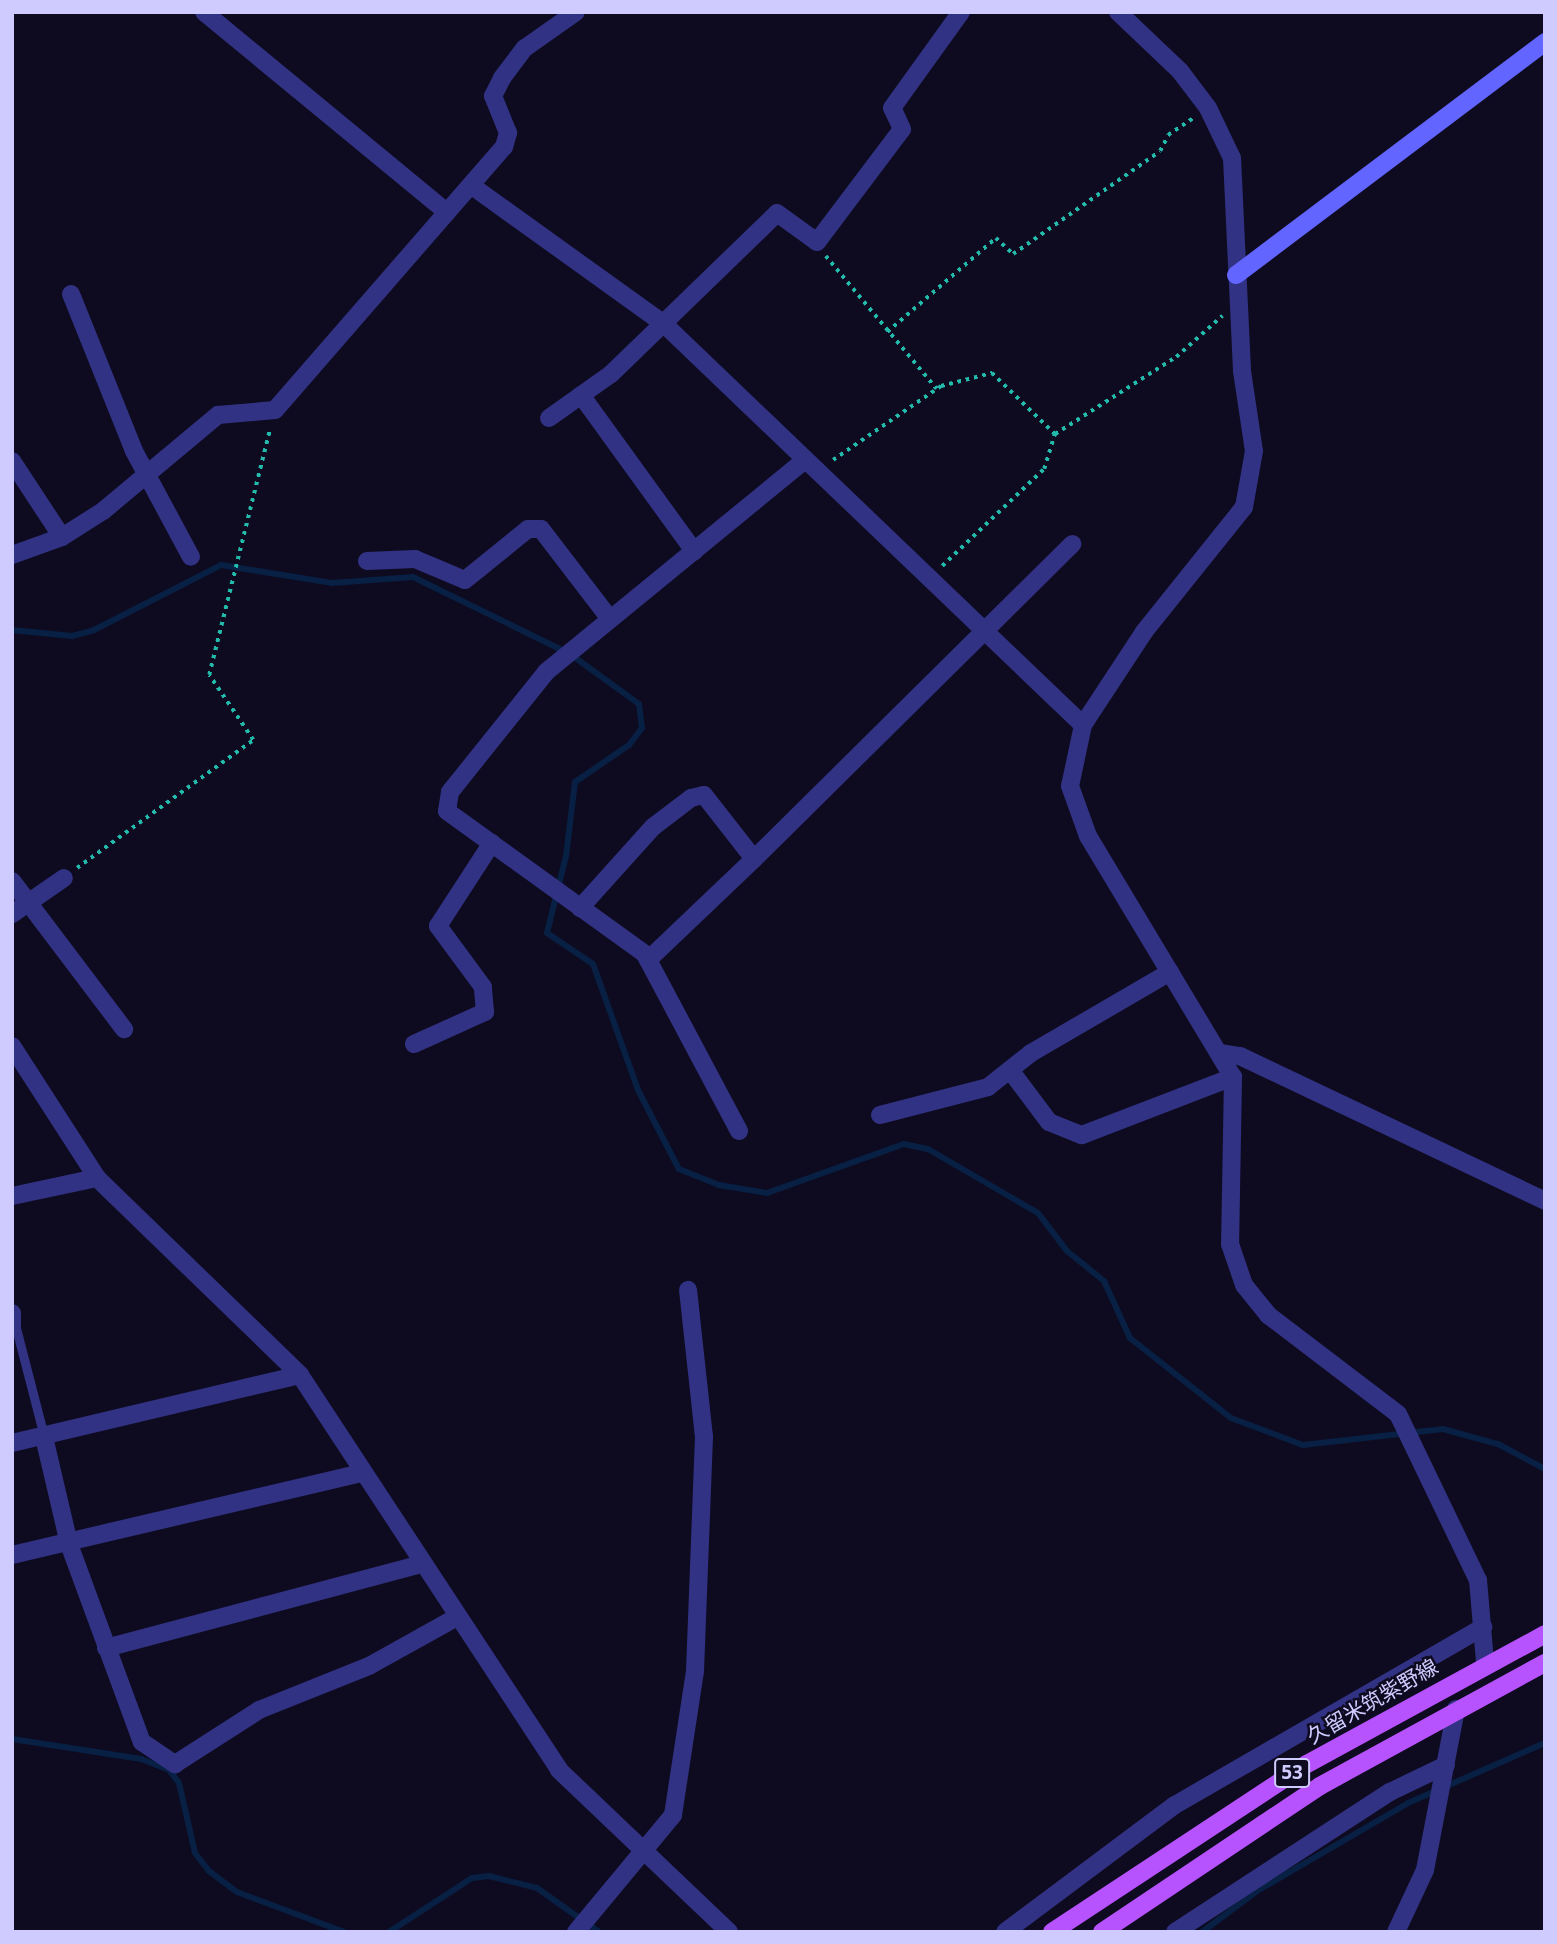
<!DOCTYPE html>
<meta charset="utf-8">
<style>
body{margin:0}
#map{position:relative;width:1557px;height:1944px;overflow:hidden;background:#0e0b21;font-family:"Noto Sans","Noto Sans JP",sans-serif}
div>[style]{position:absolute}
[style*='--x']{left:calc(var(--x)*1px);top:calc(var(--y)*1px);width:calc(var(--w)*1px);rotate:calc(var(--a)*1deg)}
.stream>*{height:6px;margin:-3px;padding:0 3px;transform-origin:3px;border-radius:3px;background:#072044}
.path>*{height:3.5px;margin-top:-1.75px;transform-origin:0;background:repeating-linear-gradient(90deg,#23bbac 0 3.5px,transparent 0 8.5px)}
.lane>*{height:9px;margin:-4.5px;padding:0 4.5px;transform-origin:4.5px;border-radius:4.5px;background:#323284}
.street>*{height:18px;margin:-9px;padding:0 9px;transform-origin:9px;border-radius:9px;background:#323284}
.secondary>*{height:18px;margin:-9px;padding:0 9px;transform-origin:9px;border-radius:9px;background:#6265ff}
.primary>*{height:18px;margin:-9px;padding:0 9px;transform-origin:9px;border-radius:9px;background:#b752ff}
span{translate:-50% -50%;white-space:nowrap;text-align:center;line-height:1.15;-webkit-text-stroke:5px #0e0b21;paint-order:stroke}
.shield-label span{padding:2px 5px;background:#0e0b21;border:2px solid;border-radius:5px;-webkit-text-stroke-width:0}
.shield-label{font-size:19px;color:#cfcbff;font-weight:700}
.street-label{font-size:21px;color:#cfcbff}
.frame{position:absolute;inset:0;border:14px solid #cfcbff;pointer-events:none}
</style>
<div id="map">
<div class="stream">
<i style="--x:12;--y:630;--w:60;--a:5.7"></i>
<i style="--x:72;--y:636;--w:23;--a:-15"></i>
<i style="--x:94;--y:630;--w:143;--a:-27.1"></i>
<i style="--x:221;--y:565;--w:112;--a:9.2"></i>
<i style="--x:332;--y:583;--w:81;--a:-4.2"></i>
<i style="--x:413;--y:577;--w:175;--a:26.1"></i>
<i style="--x:570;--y:654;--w:85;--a:35.9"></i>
<i style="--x:639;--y:704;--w:24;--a:83"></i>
<i style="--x:642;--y:728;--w:21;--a:127"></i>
<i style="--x:629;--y:745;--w:65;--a:145.6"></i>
<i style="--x:575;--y:782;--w:75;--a:96.9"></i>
<i style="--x:566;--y:856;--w:79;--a:103.9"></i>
<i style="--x:547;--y:933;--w:55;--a:34"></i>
<i style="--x:593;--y:964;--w:134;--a:70.3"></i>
<i style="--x:638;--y:1090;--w:89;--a:62.6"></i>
<i style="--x:679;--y:1169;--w:43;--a:21.8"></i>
<i style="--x:719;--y:1185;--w:49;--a:9.5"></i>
<i style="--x:767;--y:1193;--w:145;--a:-19.7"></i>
<i style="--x:904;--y:1144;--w:25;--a:12"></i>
<i style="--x:928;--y:1149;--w:127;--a:30.2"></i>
<i style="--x:1038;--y:1213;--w:48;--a:52.7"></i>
<i style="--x:1067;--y:1251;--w:48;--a:39"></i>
<i style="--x:1104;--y:1281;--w:63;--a:65.5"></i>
<i style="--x:1130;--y:1338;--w:129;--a:38.4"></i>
<i style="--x:1231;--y:1418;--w:77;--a:20.6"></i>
<i style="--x:1303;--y:1445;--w:141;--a:-6.5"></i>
<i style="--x:1443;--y:1429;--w:57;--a:15.3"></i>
<i style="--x:1498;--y:1444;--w:53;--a:28"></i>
<i style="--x:12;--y:1739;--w:131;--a:8.8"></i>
<i style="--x:141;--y:1759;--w:30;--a:21"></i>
<i style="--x:169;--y:1770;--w:16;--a:52"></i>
<i style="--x:179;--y:1783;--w:72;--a:77.1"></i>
<i style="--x:195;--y:1853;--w:23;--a:52"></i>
<i style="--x:209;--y:1871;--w:35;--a:37"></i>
<i style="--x:237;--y:1892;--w:114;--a:20.5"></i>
<i style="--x:389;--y:1932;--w:99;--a:-33"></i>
<i style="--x:472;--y:1878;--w:17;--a:-7"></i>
<i style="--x:489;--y:1876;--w:49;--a:14"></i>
<i style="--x:537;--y:1888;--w:76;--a:35.4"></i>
<i style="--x:1202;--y:1932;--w:69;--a:-36.7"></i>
<i style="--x:1257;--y:1891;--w:175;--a:-30.2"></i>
<i style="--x:1408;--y:1803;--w:150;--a:-23.7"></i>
</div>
<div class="path">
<i style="--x:826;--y:256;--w:173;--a:50.2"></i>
<i style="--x:887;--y:332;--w:144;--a:-40.8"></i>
<i style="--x:996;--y:238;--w:23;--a:43"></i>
<i style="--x:1013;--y:254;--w:179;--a:-35"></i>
<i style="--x:1160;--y:151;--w:18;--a:-63"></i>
<i style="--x:1168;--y:135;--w:32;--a:-34"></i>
<i style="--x:833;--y:460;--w:131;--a:-34.4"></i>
<i style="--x:941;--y:386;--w:53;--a:-14.3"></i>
<i style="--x:992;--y:373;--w:88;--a:44.1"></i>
<i style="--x:1055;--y:434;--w:143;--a:-32.5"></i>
<i style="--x:1176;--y:357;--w:62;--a:-41.7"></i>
<i style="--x:942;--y:566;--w:141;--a:-43.6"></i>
<i style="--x:1044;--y:469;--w:37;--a:-73"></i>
<i style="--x:77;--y:868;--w:218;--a:-36"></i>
<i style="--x:253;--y:740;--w:78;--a:-124.1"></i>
<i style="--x:209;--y:675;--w:253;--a:-76.1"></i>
</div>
<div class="lane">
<i style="--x:16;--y:1328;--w:112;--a:75.5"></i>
</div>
<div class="street">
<i style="--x:204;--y:12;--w:315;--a:39.5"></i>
<i style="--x:1118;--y:12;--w:86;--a:43.6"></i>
<i style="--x:1180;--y:71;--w:46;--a:52.9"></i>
<i style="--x:1208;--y:108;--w:55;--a:64.4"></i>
<i style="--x:1232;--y:158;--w:213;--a:87.3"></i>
<i style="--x:1242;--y:371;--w:81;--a:81.5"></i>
<i style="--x:1254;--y:451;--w:57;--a:100.1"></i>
<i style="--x:1244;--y:507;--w:160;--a:128.7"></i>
<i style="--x:1144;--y:632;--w:111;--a:123.3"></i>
<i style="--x:1083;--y:725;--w:62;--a:102"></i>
<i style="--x:1070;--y:786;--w:53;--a:70.2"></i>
<i style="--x:1088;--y:836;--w:281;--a:59"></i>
<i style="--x:1233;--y:1077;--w:167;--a:91"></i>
<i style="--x:1230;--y:1244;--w:43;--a:71.1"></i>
<i style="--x:1244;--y:1285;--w:38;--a:51"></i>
<i style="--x:1268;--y:1315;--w:163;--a:37.3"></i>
<i style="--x:1398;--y:1414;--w:184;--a:64.3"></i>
<i style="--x:1478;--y:1580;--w:82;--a:85.1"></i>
<i style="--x:472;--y:186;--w:235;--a:35.7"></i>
<i style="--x:663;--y:323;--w:581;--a:43.75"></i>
<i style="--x:71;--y:294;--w:169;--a:68.1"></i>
<i style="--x:134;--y:451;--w:120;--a:61.7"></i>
<i style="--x:581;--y:395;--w:193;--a:54.1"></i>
<i style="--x:549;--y:418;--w:76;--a:-35.4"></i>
<i style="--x:611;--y:374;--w:231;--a:-44.1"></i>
<i style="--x:777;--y:213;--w:49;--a:35.9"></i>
<i style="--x:817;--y:242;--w:141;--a:-53"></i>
<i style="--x:902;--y:129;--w:23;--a:-115"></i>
<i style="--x:892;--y:108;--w:118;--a:-54.3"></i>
<i style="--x:12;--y:461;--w:91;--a:56.7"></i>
<i style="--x:12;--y:555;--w:53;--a:-19.8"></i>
<i style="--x:62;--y:537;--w:49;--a:-32.4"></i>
<i style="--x:103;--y:511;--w:150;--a:-39.9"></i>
<i style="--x:218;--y:415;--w:57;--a:-5"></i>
<i style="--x:275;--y:410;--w:349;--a:-49"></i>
<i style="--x:504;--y:147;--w:15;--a:-74"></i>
<i style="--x:508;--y:133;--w:40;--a:-112"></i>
<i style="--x:493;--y:96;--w:20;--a:-63"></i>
<i style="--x:502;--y:78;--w:38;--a:-53"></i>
<i style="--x:525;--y:48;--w:62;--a:-35.2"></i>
<i style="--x:367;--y:561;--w:48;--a:-2.4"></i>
<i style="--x:415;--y:559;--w:54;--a:22.8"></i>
<i style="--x:465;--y:580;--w:81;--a:-39"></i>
<i style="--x:528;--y:529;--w:13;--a:0"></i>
<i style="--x:541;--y:529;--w:113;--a:52.5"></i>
<i style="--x:12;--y:881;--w:186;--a:52.9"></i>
<i style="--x:580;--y:908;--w:109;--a:-48"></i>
<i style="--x:653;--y:827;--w:48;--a:-37.3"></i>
<i style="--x:691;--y:798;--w:13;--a:-13"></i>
<i style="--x:704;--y:795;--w:81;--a:52"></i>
<i style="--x:754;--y:859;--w:448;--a:-44.7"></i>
<i style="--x:12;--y:914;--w:63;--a:-34.7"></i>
<i style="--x:648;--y:960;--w:146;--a:-43.6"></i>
<i style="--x:414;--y:1044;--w:78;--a:-24.3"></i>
<i style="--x:485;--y:1012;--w:25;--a:-95"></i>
<i style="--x:483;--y:987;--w:76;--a:-126.4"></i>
<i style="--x:438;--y:926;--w:99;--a:-57"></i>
<i style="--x:12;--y:1046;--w:157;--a:57.2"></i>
<i style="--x:97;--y:1178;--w:283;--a:44.1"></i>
<i style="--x:300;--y:1375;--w:472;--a:56.7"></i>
<i style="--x:559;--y:1770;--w:235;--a:43.6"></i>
<i style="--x:1220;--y:1053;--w:20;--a:9"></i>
<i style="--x:1240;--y:1056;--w:338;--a:25.4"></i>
<i style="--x:1010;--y:1070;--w:65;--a:53.1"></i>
<i style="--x:1049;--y:1122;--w:35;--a:22"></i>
<i style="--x:1082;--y:1135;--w:162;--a:-21"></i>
<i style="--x:880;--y:1115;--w:112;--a:-14.5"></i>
<i style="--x:988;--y:1087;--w:55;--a:-38.3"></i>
<i style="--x:1031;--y:1053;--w:161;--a:-30.2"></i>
<i style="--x:739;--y:1131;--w:200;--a:-118"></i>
<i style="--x:645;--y:954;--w:244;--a:-144.2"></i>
<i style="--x:447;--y:811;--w:19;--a:-81"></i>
<i style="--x:450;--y:792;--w:154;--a:-51.3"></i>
<i style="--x:546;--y:672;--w:335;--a:-39.3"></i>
<i style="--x:12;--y:1196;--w:87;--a:-12"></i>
<i style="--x:12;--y:1313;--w:16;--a:90"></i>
<i style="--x:44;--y:1437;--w:110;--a:76.8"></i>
<i style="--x:69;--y:1544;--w:211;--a:69.8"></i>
<i style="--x:142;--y:1742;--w:40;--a:34"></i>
<i style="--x:175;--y:1764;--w:100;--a:-32.7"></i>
<i style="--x:259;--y:1710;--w:118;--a:-21.8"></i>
<i style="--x:369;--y:1666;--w:101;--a:-29.1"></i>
<i style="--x:12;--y:1443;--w:296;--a:-13.3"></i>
<i style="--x:12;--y:1555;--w:359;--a:-13.2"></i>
<i style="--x:106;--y:1648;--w:326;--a:-14.9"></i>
<i style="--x:576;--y:1932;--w:152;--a:-50.3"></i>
<i style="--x:673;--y:1815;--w:146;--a:-81.3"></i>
<i style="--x:695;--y:1671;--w:234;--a:-87.8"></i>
<i style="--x:704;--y:1437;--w:148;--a:-96.2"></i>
<i style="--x:1005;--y:1932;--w:212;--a:-36.8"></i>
<i style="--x:1175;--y:1805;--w:356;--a:-30"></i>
<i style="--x:1175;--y:1932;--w:257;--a:-33.1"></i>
<i style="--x:1390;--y:1792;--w:62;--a:-25.7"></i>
<i style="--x:1396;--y:1932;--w:68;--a:-64.9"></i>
<i style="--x:1425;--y:1870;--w:164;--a:-79.1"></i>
</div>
<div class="secondary">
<i style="--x:1236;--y:275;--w:387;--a:-37"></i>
</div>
<div class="primary">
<i style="--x:1052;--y:1932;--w:305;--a:-33.4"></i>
<i style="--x:1307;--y:1764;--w:271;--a:-28.6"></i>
<i style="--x:1102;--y:1932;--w:262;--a:-33.8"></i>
<i style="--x:1320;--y:1786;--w:256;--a:-28.7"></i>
</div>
<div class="shield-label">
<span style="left:1292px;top:1773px">53</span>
</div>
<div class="street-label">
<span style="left:1372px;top:1701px;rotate:-30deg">久留米筑紫野線</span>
</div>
<div class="frame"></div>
</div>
